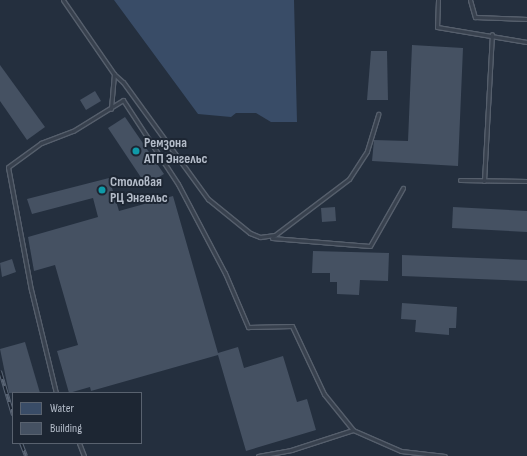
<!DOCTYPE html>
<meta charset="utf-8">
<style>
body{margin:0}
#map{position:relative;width:527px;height:456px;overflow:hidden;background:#242f3e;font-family:"Sofia Sans Condensed",sans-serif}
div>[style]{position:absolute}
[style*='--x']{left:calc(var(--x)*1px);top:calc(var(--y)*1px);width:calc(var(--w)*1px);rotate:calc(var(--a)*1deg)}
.water>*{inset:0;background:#394c67}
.building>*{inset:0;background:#455162}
.roads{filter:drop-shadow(1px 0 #565f6c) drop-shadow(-1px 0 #565f6c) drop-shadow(0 1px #565f6c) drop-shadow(0 -1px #565f6c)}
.service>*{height:3px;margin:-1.5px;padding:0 1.5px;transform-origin:1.5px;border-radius:1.5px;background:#38414e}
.rail>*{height:4px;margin-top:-2px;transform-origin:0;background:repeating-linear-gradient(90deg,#1d2633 0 8px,#5a6575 0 16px);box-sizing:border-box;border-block:1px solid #5a6575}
.dots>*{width:11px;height:11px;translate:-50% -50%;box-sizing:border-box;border:2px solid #1d2633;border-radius:50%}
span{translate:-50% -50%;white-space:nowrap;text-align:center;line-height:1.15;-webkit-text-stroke:4px #1d2633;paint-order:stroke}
.poi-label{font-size:14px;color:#b4bcc9;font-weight:700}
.left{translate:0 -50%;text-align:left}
.legend{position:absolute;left:12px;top:392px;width:130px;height:52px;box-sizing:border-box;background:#1d2633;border:1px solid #59626f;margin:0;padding:5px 7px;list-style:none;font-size:12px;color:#b4bcc9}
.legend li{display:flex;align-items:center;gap:8px;height:20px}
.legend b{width:20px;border:1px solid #59626f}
</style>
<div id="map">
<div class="water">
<i style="clip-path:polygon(114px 0,294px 0,297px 122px,271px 122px,256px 113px,236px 113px,231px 117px,198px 114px)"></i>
</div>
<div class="building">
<i style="clip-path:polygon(412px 45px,463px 48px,458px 166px,372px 161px,374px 140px,408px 141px)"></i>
<i style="clip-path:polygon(371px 51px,387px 51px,388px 100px,367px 100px)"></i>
<i style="clip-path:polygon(0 65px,45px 127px,27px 140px,0 101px)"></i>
<i style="clip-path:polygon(95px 91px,101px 101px,86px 110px,80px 100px)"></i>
<i style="clip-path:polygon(125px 117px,164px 174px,146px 185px,108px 128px)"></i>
<i style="clip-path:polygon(109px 178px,119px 211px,173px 196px,218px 353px,238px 347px,244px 368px,283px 356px,297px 402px,307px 399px,316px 430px,246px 451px,218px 355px,91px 391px,90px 387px,69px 393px,57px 351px,78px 345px,55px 265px,34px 271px,28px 237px,98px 217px,93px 198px,32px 214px,27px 199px)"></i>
<i style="clip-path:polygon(335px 207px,336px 221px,322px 222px,321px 208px)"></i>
<i style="clip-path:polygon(453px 207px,527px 211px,527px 232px,452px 228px)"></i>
<i style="clip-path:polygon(313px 251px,389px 253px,388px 281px,360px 280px,359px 295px,337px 294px,337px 282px,330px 282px,330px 273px,312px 273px)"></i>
<i style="clip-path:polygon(402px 255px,527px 260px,527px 281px,402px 276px)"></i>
<i style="clip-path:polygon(12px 259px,16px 272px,2px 277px,0 263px)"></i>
<i style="clip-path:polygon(402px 303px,457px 307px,456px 328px,449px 328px,449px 335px,415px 332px,416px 320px,401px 319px)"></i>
<i style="clip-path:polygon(25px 342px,40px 393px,9px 393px,0 349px)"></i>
</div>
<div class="roads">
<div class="service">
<i style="--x:63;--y:0;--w:90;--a:55.4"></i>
<i style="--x:114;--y:74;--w:35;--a:95"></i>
<i style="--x:438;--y:0;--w:27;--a:92"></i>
<i style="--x:437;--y:27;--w:91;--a:9.5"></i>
<i style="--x:470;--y:0;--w:18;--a:74"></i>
<i style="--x:475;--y:17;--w:52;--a:2.2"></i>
<i style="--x:114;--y:74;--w:12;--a:42"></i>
<i style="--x:123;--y:82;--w:145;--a:54"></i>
<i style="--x:208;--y:199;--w:54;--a:39"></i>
<i style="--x:250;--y:233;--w:11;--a:22"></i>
<i style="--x:260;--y:237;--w:15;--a:-8"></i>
<i style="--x:275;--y:235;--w:93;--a:-37.1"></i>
<i style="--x:349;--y:179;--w:33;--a:-57"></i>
<i style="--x:367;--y:151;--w:39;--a:-73"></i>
<i style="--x:460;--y:180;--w:67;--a:0.9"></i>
<i style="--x:484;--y:181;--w:147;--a:-86.9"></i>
<i style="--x:272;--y:238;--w:98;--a:4.7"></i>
<i style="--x:370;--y:246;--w:67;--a:-60.4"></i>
<i style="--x:56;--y:393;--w:106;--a:-103.6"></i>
<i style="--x:31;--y:290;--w:125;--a:-100.6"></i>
<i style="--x:8;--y:167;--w:41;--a:-36"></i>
<i style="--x:41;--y:143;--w:34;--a:-21"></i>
<i style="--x:73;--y:131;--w:59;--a:-31.8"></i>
<i style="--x:123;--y:100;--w:100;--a:56.8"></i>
<i style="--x:178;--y:184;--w:101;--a:62.2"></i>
<i style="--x:225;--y:273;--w:59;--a:66.9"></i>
<i style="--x:248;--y:327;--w:44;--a:-1.3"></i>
<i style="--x:292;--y:326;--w:75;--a:64.8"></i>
<i style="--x:324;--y:394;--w:46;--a:51.1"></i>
<i style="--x:353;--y:430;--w:52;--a:23.6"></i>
<i style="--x:401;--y:451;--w:44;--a:6.5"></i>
<i style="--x:79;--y:443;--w:14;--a:69"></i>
<i style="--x:258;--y:456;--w:34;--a:-10"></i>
<i style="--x:291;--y:450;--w:65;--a:-17.9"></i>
</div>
</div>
<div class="rail">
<i style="--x:0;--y:371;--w:46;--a:73.5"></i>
<i style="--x:21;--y:443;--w:14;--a:69"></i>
</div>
<div class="dots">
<i style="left:136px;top:151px;background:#0f9aa8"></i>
<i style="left:102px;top:190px;background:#0f9aa8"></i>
</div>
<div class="poi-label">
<span class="left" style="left:144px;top:151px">Ремзона<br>АТП Энгельс</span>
<span class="left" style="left:110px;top:190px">Столовая<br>РЦ Энгельс</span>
</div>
<ul class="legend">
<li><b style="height:11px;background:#394c67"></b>Water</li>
<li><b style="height:11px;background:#455162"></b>Building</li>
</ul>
</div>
